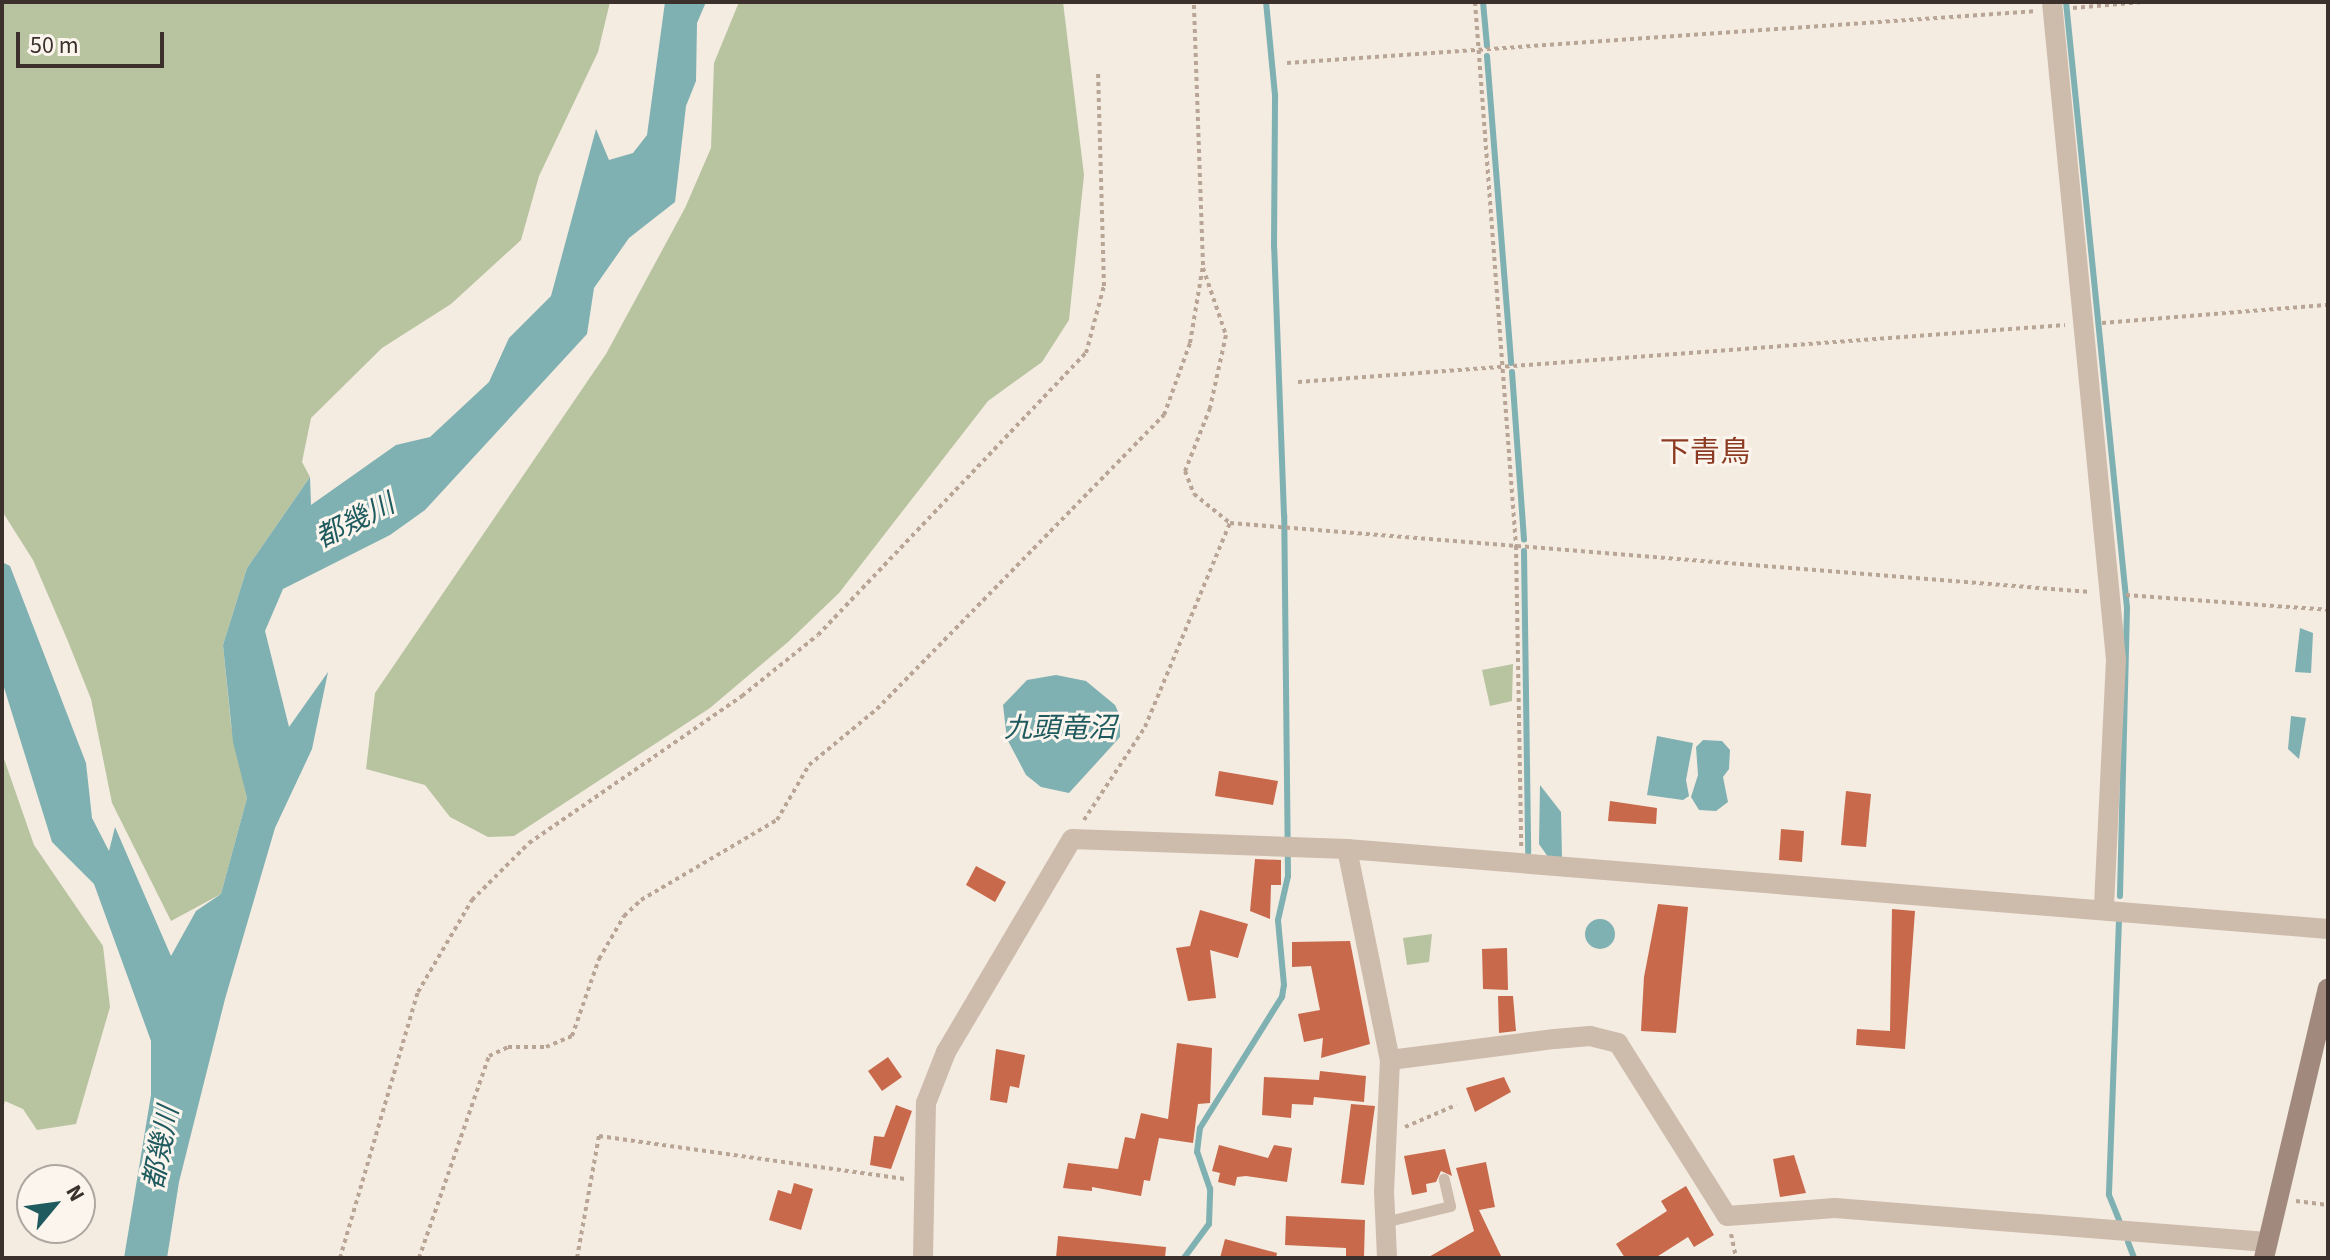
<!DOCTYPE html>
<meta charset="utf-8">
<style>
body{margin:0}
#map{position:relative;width:2330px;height:1260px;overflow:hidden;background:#f4ebe1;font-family:"Source Sans 3","Noto Sans JP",sans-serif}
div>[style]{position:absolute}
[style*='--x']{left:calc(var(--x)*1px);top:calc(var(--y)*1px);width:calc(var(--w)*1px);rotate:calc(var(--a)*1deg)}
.green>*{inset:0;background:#b8c4a0}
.water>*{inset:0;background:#7fb0b2}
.round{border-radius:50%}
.stream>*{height:6px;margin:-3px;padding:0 3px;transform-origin:3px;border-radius:3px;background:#7fb0b2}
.building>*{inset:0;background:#c8694b}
.path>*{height:4px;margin-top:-2px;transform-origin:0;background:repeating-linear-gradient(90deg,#b9a596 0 4px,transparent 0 8px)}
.service>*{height:11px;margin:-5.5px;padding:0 5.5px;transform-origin:5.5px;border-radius:5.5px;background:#cdbbac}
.minor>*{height:20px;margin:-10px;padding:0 10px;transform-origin:10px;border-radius:10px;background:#cdbbac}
.tertiary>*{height:20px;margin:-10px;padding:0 10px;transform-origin:10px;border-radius:10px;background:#cdbbac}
.secondary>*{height:20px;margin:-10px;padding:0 10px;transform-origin:10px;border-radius:10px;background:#a18a7d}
span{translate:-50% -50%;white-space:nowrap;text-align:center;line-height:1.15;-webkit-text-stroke:6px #fbf5ee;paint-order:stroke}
.water-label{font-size:28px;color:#1f5a5e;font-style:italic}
.quarter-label{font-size:30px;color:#8c3b22}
.frame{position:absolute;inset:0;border:4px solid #3b302b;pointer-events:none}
.north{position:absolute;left:16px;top:1164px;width:80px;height:80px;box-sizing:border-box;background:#fbf5ee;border:2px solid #aea6a0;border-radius:50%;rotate:61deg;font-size:22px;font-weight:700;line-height:32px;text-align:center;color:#3b302b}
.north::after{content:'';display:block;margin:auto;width:28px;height:36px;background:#1f5a5e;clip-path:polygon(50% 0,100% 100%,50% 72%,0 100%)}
.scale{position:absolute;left:16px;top:32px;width:148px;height:36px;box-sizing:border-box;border:4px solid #3b302b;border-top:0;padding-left:10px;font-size:24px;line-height:28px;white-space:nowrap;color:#3b302b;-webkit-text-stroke:6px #fbf5ee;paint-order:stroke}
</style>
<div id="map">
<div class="green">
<i style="clip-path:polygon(2px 2px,610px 2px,598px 52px,539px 176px,521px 240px,451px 304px,382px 348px,311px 418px,302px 462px,310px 477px,247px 568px,223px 645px,231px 725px,247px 798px,221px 894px,171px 921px,112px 803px,91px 699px,67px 639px,33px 560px,2px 511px)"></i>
<i style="clip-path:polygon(739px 2px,1063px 2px,1084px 175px,1069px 320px,1042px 362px,988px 401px,839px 593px,788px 642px,710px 708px,514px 836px,488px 837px,450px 817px,425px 785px,366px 769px,375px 693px,606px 354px,685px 208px,711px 148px,714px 63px)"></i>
<i style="clip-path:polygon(1513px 664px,1512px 701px,1490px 706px,1482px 670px)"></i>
<i style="clip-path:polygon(2px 753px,34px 845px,103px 946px,110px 1007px,76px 1124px,37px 1130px,23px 1109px,5px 1101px,2px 1113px)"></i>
<i style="clip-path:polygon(1432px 934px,1429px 962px,1407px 965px,1403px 938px)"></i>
</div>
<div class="water">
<i style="clip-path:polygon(665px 2px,706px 2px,697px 23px,696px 81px,686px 106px,675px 202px,629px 238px,594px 288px,587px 334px,425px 510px,390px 535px,283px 589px,265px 631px,289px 727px,328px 672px,312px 749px,275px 828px,225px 999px,179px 1182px,167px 1258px,124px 1258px,151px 1095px,151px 1041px,94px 884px,52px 842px,2px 681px,2px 562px,10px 566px,86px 763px,92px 818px,109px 851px,115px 827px,171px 956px,196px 911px,221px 894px,247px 798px,233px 742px,223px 645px,247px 568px,310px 477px,311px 505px,396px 445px,430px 437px,489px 382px,509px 338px,551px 296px,596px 129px,609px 160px,633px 153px,647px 135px)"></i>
<i style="clip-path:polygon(2300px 628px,2313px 633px,2311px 673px,2295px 672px)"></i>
<i style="clip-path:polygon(1056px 675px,1086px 681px,1115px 705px,1120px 716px,1120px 737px,1069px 793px,1041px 787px,1026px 775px,1007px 739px,1003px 705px,1027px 680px)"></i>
<i style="clip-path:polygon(2291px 716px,2306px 718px,2299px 759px,2288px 749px)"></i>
<i style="clip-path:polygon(1657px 736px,1693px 743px,1686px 780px,1689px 796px,1683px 800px,1647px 795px)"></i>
<i style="clip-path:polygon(1703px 740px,1722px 741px,1730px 750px,1729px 769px,1723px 777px,1728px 802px,1716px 811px,1699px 810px,1691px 797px,1698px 775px,1696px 747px)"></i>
<i style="clip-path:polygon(1540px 785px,1561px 812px,1562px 859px,1548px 857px,1539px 844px)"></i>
<i class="round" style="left:1585px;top:919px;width:30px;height:30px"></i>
</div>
<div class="stream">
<i style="--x:1483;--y:2;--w:44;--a:84.8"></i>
<i style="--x:2066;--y:2;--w:609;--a:84.25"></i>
<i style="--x:2127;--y:608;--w:288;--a:91.4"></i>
<i style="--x:1487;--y:56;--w:308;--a:85.5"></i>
<i style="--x:1512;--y:372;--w:168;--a:85.9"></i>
<i style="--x:1524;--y:551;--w:301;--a:89.2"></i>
<i style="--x:2119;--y:920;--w:275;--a:92.1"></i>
<i style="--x:2109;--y:1195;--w:27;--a:68"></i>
<i style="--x:2128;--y:1242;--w:17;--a:69"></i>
<i style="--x:1184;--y:1258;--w:42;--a:-53.7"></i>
<i style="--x:1209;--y:1224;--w:35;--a:-88"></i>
<i style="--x:1210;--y:1189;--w:39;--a:-109"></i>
<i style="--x:1197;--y:1152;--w:24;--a:-83"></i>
<i style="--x:1200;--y:1128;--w:155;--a:-58"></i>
<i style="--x:1282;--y:997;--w:12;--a:-81"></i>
<i style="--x:1284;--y:985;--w:65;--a:-95.3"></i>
<i style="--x:1278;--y:920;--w:45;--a:-77.2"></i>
<i style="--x:1288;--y:876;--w:361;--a:-90.6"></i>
<i style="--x:1284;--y:515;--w:268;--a:-92.1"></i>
<i style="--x:1274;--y:247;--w:152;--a:-89.6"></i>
<i style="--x:1275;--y:95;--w:93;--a:-95.5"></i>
</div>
<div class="building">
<i style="clip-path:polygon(1219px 771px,1278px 781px,1273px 805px,1215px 796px)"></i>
<i style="clip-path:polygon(1846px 791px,1871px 794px,1866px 847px,1841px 845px)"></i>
<i style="clip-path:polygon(1610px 801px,1657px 808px,1656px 824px,1608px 821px)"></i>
<i style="clip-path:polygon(1781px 829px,1804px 831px,1802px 862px,1779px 860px)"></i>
<i style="clip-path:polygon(1255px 859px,1281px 860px,1281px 885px,1271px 885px,1270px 919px,1250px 911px)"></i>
<i style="clip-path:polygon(976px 866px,1006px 882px,995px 902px,966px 885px)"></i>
<i style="clip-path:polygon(1658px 904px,1688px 907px,1676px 1033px,1641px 1031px,1644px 977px)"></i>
<i style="clip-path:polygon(1892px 909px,1915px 911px,1905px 1049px,1856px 1045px,1857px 1029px,1890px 1031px)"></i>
<i style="clip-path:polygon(1200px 910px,1248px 924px,1238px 958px,1210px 950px,1216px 998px,1188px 1001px,1176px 948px,1190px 946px)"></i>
<i style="clip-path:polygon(1350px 941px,1370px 1044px,1321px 1058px,1323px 1038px,1304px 1042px,1298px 1014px,1320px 1010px,1311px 966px,1292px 967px,1292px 942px)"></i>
<i style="clip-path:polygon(1507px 948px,1508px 990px,1483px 989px,1482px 949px)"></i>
<i style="clip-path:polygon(1498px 996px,1513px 996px,1516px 1031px,1499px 1033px)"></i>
<i style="clip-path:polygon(1177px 1043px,1212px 1048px,1210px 1103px,1198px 1104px,1193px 1143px,1159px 1138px,1150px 1181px,1144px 1180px,1141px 1196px,1092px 1187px,1092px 1191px,1063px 1188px,1068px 1163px,1118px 1169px,1125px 1137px,1135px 1139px,1141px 1113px,1168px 1119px)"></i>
<i style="clip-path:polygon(996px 1049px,1025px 1055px,1019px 1088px,1010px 1086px,1007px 1103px,990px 1100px)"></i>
<i style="clip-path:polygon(888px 1057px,902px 1077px,882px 1091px,868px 1071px)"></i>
<i style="clip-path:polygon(1320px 1071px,1366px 1076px,1364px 1102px,1314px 1097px,1313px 1105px,1292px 1104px,1291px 1118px,1262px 1115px,1264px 1077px,1319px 1080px)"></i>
<i style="clip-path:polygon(1504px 1077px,1511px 1092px,1475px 1112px,1466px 1088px)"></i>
<i style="clip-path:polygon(1351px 1104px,1375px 1106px,1364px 1185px,1341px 1183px)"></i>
<i style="clip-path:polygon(896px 1105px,912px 1111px,891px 1169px,870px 1165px,874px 1136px,884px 1137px)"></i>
<i style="clip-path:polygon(1219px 1145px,1268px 1158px,1274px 1145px,1292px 1148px,1287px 1182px,1246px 1176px,1237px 1177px,1235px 1186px,1218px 1182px,1220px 1173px,1212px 1171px)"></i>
<i style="clip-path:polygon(1445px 1149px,1452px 1176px,1441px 1171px,1436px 1182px,1426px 1184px,1427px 1192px,1412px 1195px,1404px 1156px)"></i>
<i style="clip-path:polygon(1794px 1155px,1806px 1193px,1780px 1197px,1773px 1159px)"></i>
<i style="clip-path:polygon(1486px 1162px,1495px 1207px,1479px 1210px,1502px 1258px,1427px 1258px,1474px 1231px,1456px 1168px)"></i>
<i style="clip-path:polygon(794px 1183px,813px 1189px,801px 1230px,769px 1220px,778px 1190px,791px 1194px)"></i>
<i style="clip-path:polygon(1686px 1186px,1714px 1235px,1694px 1247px,1688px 1237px,1655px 1258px,1625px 1258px,1616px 1244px,1667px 1211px,1661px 1201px)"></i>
<i style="clip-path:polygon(1286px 1216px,1365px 1220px,1364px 1257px,1346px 1256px,1346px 1248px,1285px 1245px)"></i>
<i style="clip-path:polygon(1058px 1236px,1166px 1247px,1165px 1258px,1056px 1258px)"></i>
<i style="clip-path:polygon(1225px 1239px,1277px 1253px,1276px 1258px,1220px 1258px)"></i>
</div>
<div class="path">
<i style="--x:1475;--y:2;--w:546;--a:85.69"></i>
<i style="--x:1516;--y:546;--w:300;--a:89"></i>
<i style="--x:2073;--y:8;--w:69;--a:-5"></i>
<i style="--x:1287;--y:63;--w:751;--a:-3.97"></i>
<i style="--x:1203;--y:268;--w:71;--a:71.1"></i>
<i style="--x:1226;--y:335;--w:75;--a:102.4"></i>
<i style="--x:1210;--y:408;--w:68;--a:111.6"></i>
<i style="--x:1185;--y:471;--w:25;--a:69"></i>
<i style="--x:1194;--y:494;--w:46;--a:38.9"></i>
<i style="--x:2102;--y:323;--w:227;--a:-4.6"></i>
<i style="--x:1298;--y:382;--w:769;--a:-4.25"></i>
<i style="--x:2126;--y:595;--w:203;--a:4.2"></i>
<i style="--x:1084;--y:820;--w:111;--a:-56.7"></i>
<i style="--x:1145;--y:727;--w:221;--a:-67.4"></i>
<i style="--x:1230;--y:523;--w:863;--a:4.59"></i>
<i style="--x:1405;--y:1127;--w:56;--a:-23.3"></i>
<i style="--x:2296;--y:1201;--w:32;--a:7"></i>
<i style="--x:1731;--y:1234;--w:25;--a:78"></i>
<i style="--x:340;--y:1258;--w:277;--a:-73.7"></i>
<i style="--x:418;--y:992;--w:107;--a:-59.6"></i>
<i style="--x:472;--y:900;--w:81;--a:-45"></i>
<i style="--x:529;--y:843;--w:259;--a:-34.6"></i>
<i style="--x:742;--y:696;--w:97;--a:-38.8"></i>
<i style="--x:818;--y:635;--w:389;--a:-46.5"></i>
<i style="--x:1086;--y:353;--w:69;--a:-75"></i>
<i style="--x:1104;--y:286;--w:213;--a:-91.6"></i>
<i style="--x:419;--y:1258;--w:214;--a:-70.9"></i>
<i style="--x:489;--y:1056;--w:21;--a:-25"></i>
<i style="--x:508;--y:1047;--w:38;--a:0"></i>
<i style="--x:546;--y:1047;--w:28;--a:-23"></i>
<i style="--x:572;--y:1036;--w:82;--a:-70.7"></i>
<i style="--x:599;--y:959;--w:50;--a:-59.8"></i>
<i style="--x:624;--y:916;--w:23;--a:-43"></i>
<i style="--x:641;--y:900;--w:158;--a:-30.5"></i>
<i style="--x:777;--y:820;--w:64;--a:-59.8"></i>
<i style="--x:809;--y:765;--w:88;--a:-39.5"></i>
<i style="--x:877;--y:709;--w:411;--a:-45.7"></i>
<i style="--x:1164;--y:415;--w:77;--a:-70.1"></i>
<i style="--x:1190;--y:343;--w:79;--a:-80.5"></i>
<i style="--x:1203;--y:265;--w:263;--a:-92"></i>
<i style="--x:577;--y:1258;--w:124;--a:-79.8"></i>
<i style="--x:599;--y:1136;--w:309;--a:8"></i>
</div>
<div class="service">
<i style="--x:1384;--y:1222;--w:68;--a:-13.6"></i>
<i style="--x:1450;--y:1206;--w:28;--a:-103"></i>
</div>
<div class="minor">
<i style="--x:2052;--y:2;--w:661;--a:84.44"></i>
<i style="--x:2116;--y:660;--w:248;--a:92.8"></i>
<i style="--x:1390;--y:1060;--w:166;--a:-7.3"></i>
<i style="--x:1555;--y:1039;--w:35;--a:-5"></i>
<i style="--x:1590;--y:1036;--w:29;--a:14"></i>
<i style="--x:1618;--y:1043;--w:204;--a:57.8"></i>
<i style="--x:1727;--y:1216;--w:108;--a:-4.2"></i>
<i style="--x:1835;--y:1208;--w:433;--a:4.5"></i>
<i style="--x:923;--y:1258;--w:155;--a:-88.9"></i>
<i style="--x:926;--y:1103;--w:55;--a:-68.6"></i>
<i style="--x:946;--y:1052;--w:247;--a:-59.4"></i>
<i style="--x:1072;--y:839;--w:275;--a:2.1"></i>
<i style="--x:1347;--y:849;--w:984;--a:4.66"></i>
</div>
<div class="tertiary">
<i style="--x:1347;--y:849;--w:215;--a:78.5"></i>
<i style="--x:1390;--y:1060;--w:131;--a:92.6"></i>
<i style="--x:1384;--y:1191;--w:67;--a:87.4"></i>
</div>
<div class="secondary">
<i style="--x:2264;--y:1258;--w:277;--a:-76.7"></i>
</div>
<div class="water-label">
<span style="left:355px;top:521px;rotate:-27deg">都幾川</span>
<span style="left:1060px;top:728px">九頭竜沼</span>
<span style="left:161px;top:1148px;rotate:-79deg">都幾川</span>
</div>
<div class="quarter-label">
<span style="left:1705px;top:453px">下青鳥</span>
</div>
<div class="frame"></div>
<div class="north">N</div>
<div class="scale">50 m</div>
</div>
